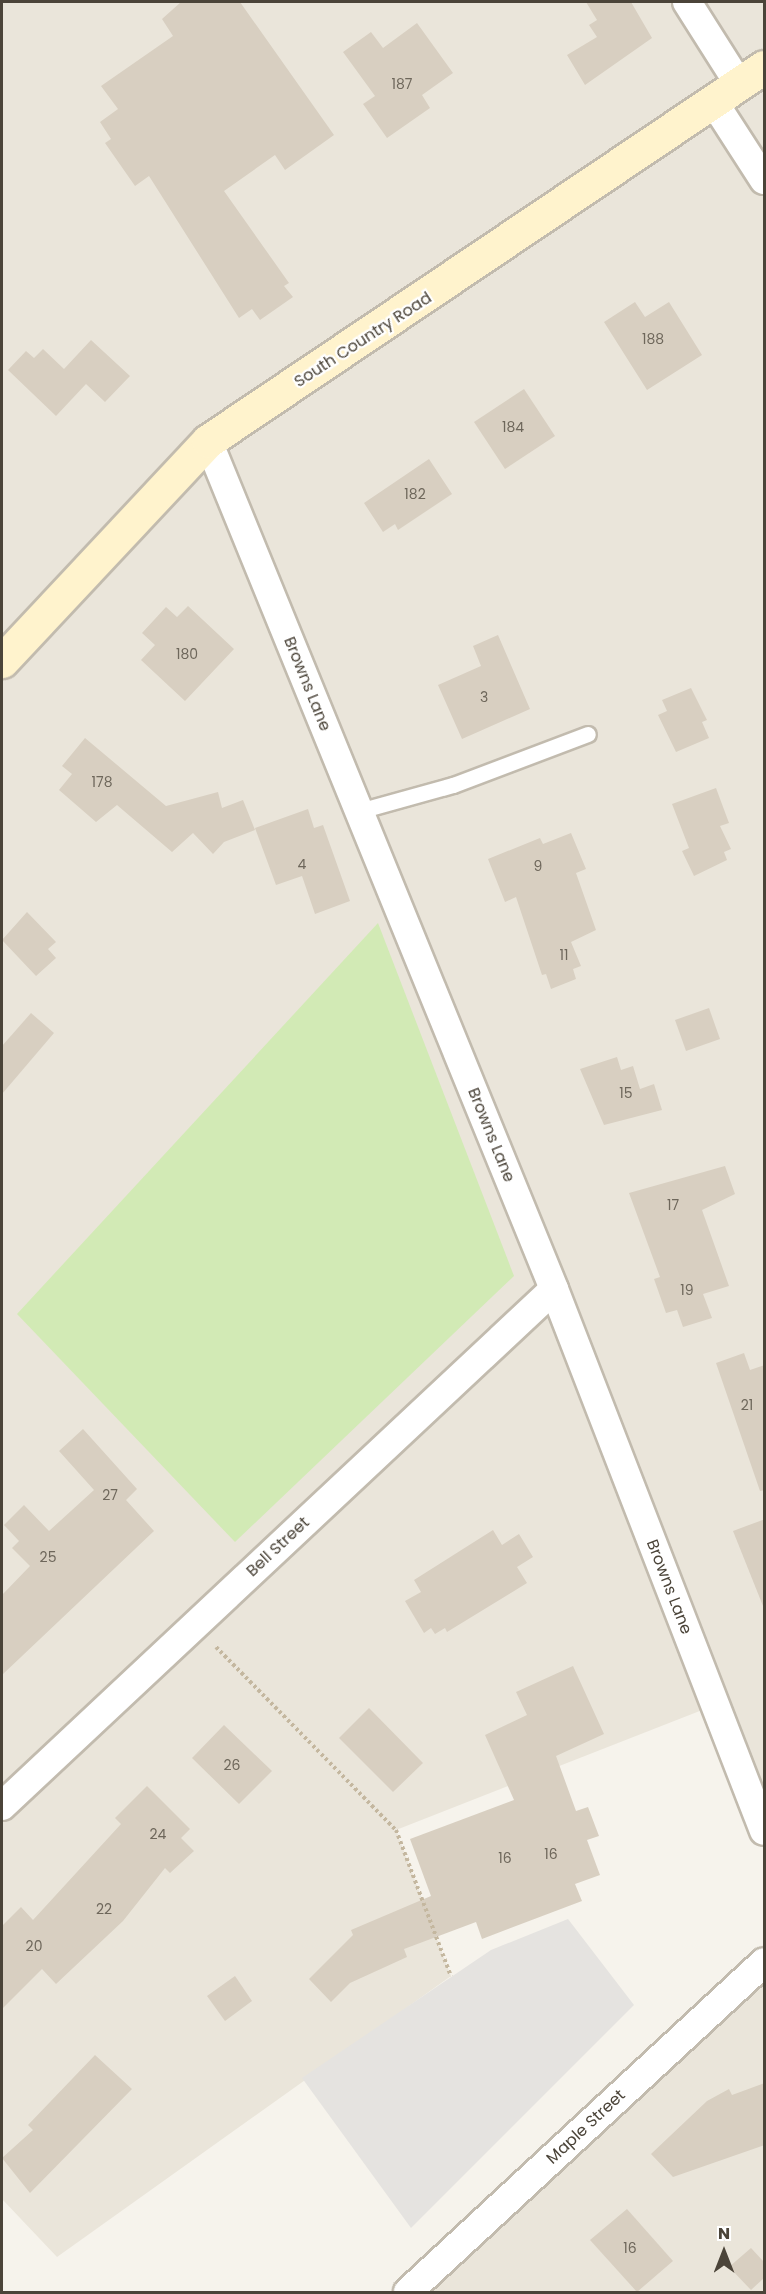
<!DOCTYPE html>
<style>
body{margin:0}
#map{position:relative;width:766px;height:2294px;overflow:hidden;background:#f6f3ec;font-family:Poppins,sans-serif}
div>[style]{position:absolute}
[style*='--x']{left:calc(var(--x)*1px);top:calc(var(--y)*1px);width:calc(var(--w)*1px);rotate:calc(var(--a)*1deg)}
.residential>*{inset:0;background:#eae5da}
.green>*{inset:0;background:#d2eab5}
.parking>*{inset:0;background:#e5e3e0}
.building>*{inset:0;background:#d8cfc1}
.path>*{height:4px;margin-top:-2px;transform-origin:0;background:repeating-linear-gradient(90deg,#c4b79f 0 3px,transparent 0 6px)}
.roads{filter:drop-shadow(2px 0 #c2bbae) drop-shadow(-2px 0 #c2bbae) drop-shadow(0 2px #c2bbae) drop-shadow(0 -2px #c2bbae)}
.service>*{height:15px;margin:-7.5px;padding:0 7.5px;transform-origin:7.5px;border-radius:7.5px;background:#fff}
.minor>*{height:28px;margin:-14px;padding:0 14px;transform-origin:14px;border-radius:14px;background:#fff}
.secondary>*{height:33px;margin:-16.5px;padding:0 16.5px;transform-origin:16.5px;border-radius:16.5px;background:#fff3cd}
span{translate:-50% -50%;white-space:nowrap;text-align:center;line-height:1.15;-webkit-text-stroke:4.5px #fff;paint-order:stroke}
.number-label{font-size:14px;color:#6e675b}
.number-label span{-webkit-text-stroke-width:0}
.street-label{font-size:16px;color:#4b4439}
.frame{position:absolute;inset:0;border:3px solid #4b4439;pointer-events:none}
.north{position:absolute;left:694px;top:2222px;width:60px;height:60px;-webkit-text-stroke:4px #fff;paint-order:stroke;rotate:0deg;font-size:16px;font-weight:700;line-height:24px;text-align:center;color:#4b4439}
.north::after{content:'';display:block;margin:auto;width:21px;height:27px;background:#4b4439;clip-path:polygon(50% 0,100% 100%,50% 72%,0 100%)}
</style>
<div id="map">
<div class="residential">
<i style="clip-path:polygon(2px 2px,764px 2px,764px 1831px,715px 1705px,396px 1830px,451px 1976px,57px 2257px,2px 2199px)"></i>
<i style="clip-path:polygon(764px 1962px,764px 2292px,408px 2292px)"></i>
</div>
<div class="green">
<i style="clip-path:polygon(378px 923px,514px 1276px,235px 1542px,17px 1314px)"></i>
</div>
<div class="parking">
<i style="clip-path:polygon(568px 1919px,634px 2005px,411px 2228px,302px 2078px,491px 1950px)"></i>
</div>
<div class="building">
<i style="clip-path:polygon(181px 2px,240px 2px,334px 135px,285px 170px,275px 155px,224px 191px,289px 283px,284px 286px,293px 297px,260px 320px,252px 309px,239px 318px,149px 176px,135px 186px,105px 143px,111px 139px,100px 122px,118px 109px,101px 86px,173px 36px,162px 19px)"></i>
<i style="clip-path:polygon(586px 2px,631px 2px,652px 38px,585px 85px,567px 55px,597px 37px,589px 25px,597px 20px)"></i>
<i style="clip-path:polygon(417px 23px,453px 73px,422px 95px,430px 108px,387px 138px,363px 104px,375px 96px,343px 52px,371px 32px,383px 48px)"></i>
<i style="clip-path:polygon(635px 302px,645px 317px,669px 302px,702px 355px,647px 390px,604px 322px)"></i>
<i style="clip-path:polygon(91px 340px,130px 376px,105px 402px,86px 384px,56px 416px,8px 370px,26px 351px,34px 358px,43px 349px,64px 369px)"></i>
<i style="clip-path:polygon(524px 389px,555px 436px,505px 469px,474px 422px)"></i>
<i style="clip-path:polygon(429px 459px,452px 494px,398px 530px,395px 524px,383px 532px,364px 503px)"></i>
<i style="clip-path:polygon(188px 606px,234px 649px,185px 701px,141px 660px,155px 645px,142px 633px,166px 607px,177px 617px)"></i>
<i style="clip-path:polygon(498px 635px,530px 709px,462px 739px,438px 685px,481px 666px,473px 646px)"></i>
<i style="clip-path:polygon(691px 688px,707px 720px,702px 722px,709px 738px,676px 752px,658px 715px,667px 711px,662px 700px)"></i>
<i style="clip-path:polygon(85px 738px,166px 806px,218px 792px,222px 808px,243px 800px,255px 830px,224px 842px,213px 854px,193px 833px,172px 852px,117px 805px,96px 822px,59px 790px,72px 774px,62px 766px)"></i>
<i style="clip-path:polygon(716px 788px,729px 823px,720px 826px,731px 849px,724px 852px,727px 860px,694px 876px,682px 851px,689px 848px,672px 804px)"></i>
<i style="clip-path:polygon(308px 809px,314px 828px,323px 825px,350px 901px,315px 914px,302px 876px,276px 885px,255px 828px)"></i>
<i style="clip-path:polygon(571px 833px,586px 869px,576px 873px,596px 930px,571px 942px,581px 966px,573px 969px,576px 979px,551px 989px,546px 974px,542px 975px,516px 897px,505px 902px,488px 859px,540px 838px,543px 844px)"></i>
<i style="clip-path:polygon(27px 912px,56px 942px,48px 949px,56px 958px,36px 976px,2px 940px)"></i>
<i style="clip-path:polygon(709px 1008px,720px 1039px,686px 1051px,675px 1020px)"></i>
<i style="clip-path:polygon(31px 1013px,54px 1033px,2px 1094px,2px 1046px)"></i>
<i style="clip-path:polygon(617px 1057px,621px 1070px,633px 1066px,640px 1089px,654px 1084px,662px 1110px,604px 1125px,580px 1069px)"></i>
<i style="clip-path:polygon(725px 1166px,735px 1194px,702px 1210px,729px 1286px,703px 1294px,712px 1318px,683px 1327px,677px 1310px,666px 1313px,654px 1279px,660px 1277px,629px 1193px)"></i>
<i style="clip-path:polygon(744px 1353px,750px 1370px,765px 1365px,765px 1490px,760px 1491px,716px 1363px)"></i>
<i style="clip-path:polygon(83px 1429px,137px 1489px,126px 1500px,154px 1531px,2px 1675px,2px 1595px,30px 1566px,12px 1548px,19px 1541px,4px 1525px,24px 1505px,49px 1531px,94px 1490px,59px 1451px)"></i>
<i style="clip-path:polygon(765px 1519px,765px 1605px,763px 1606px,733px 1531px)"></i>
<i style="clip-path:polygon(493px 1530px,502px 1545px,519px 1534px,533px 1557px,517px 1567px,527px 1583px,447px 1632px,445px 1628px,435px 1634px,431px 1628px,424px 1633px,405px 1601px,421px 1592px,414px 1580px)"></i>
<i style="clip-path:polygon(573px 1666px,604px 1734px,556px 1756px,576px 1811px,588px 1807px,599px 1836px,587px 1840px,600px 1875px,575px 1884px,582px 1901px,482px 1939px,476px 1922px,404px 1949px,407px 1957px,350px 1983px,331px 2002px,309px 1979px,353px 1935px,351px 1930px,431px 1896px,410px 1839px,514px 1800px,485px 1735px,527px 1715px,516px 1692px)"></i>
<i style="clip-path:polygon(369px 1708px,423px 1763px,393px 1792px,339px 1738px)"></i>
<i style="clip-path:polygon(224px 1725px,272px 1771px,239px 1804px,192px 1758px)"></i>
<i style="clip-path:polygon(147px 1786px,190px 1829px,181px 1838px,194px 1851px,170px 1873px,165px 1868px,123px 1921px,56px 1984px,42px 1969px,2px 2009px,2px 1926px,21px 1907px,33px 1920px,121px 1824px,115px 1818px)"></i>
<i style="clip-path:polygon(235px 1976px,252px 2001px,225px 2021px,207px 1996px)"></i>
<i style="clip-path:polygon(95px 2055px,132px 2089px,30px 2193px,2px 2158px,33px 2130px,28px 2125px)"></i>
<i style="clip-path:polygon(765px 2083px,765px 2145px,673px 2177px,651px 2154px,707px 2101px,729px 2089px,732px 2095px)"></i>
<i style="clip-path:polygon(627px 2209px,673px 2261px,637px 2292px,590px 2240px)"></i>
<i style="clip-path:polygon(751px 2248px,765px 2263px,765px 2277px,751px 2290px,729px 2267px)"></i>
</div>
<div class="path">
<i style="--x:216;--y:1647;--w:257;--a:45.5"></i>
<i style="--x:396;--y:1830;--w:156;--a:69.4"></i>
</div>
<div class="roads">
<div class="service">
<i style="--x:359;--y:811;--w:98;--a:-15.5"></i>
<i style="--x:453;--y:785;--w:144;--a:-20.7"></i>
</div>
<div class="minor">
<i style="--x:687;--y:2;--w:97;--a:57.6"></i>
<i style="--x:713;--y:101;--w:94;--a:57.2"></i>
<i style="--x:208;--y:441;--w:916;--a:67.8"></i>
<i style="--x:554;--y:1289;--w:581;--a:68.82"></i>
<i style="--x:2;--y:1806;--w:756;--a:-43.12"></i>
<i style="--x:408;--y:2292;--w:485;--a:-42.8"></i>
</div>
<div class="secondary">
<i style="--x:2;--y:661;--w:301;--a:-46.9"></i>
<i style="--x:208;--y:441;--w:670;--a:-33.93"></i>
</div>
</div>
<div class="number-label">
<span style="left:402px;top:84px">187</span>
<span style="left:653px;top:339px">188</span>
<span style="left:513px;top:427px">184</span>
<span style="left:415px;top:494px">182</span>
<span style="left:187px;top:654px">180</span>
<span style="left:484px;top:697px">3</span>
<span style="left:102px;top:782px">178</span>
<span style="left:302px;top:864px">4</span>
<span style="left:538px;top:866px">9</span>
<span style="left:564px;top:955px">11</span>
<span style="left:626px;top:1093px">15</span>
<span style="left:673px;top:1205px">17</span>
<span style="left:687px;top:1290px">19</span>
<span style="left:747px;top:1405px">21</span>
<span style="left:110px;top:1495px">27</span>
<span style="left:48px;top:1557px">25</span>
<span style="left:232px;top:1765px">26</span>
<span style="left:158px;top:1834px">24</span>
<span style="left:551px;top:1854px">16</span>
<span style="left:505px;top:1858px">16</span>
<span style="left:104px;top:1909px">22</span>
<span style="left:34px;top:1946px">20</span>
<span style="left:630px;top:2248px">16</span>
</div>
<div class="street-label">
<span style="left:363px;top:340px;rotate:-33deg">South Country Road</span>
<span style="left:307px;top:684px;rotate:68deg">Browns Lane</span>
<span style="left:491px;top:1135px;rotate:68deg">Browns Lane</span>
<span style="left:278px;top:1547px;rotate:-43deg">Bell Street</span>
<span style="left:669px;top:1587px;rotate:69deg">Browns Lane</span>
<span style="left:586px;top:2127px;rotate:-43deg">Maple Street</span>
</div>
<div class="frame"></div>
<div class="north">N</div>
</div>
